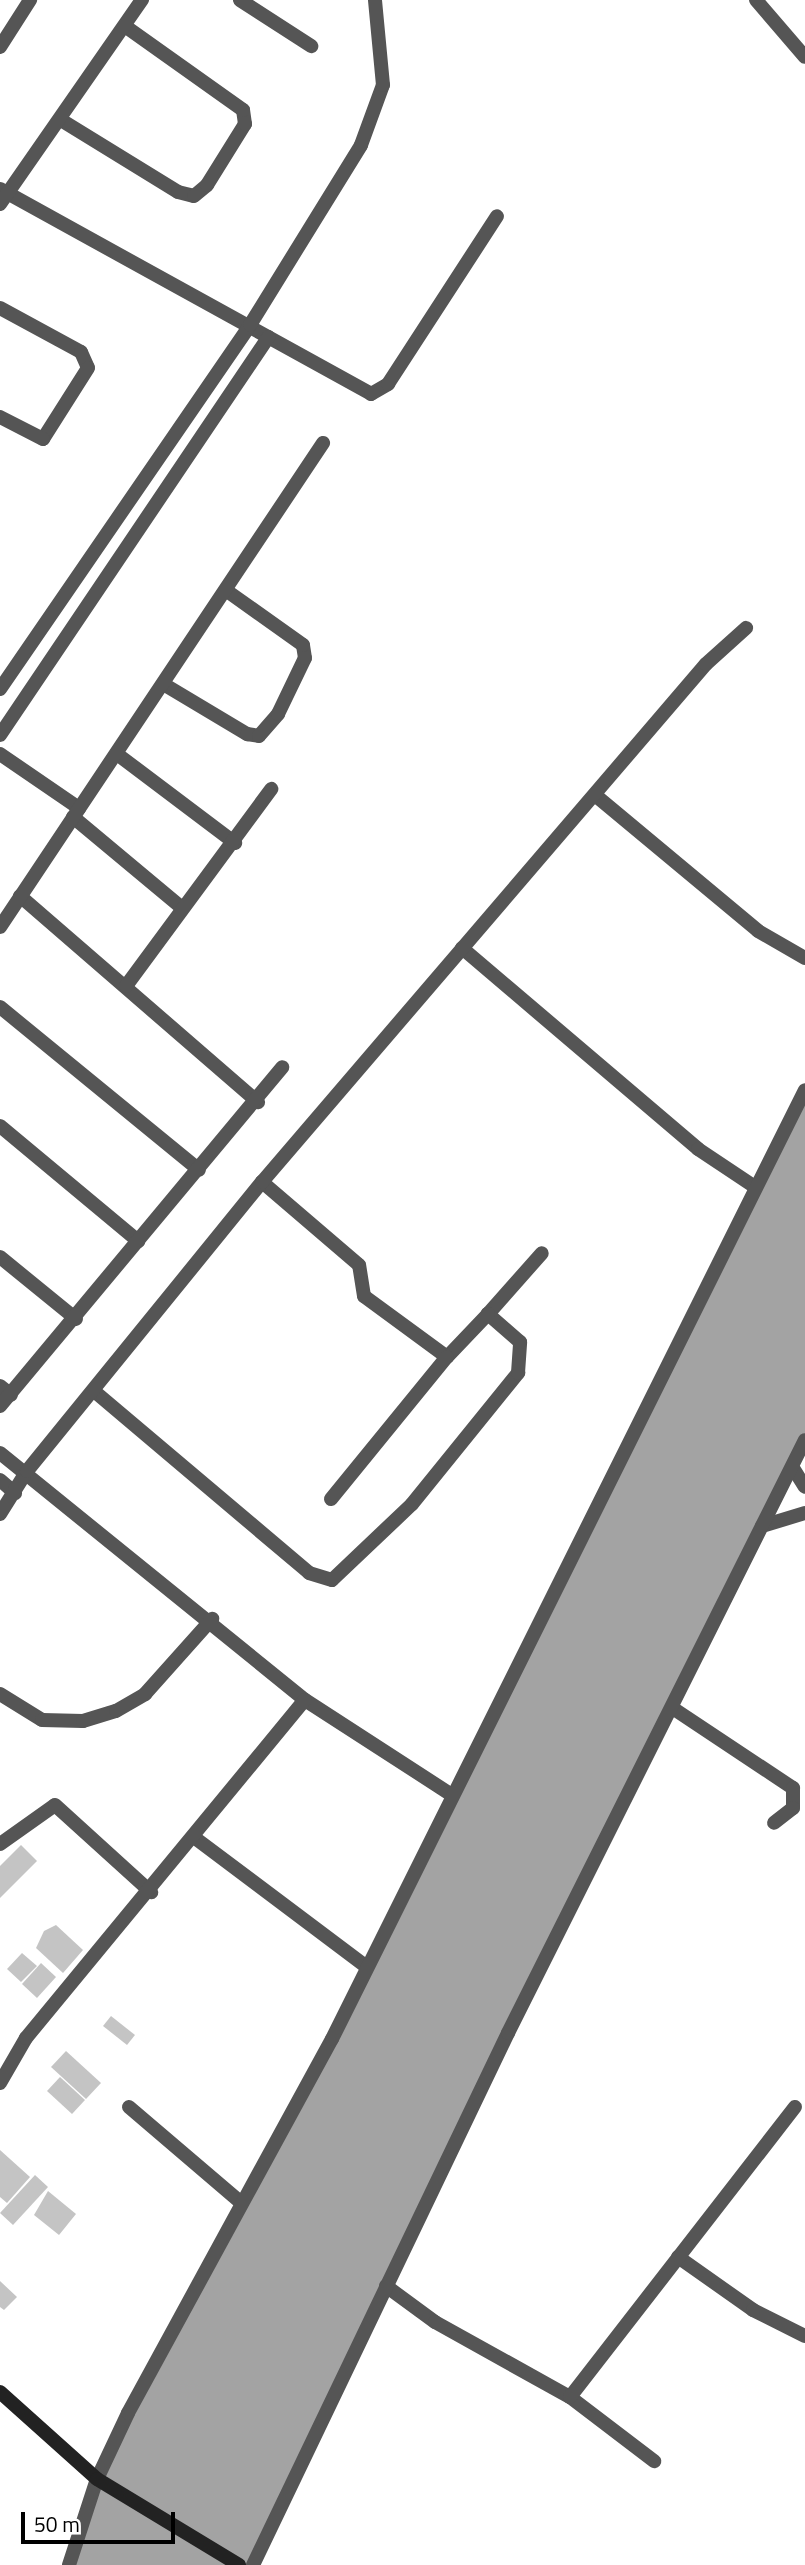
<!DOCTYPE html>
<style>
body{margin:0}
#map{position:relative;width:805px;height:2565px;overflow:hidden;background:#fff;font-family:"Titillium Web",sans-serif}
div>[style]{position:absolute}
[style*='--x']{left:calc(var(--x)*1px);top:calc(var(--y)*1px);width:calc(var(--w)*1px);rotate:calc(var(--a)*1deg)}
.water>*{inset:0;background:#a3a3a3}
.building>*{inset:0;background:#c4c4c4}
.street>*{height:14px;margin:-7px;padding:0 7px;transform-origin:7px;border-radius:7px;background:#555}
.secondary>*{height:14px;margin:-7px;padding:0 7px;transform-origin:7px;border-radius:7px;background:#222}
span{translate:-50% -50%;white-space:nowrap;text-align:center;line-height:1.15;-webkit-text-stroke:6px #fff;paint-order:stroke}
.scale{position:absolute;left:21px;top:2512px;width:154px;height:32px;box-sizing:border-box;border:4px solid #000;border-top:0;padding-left:9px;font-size:21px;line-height:24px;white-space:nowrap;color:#000;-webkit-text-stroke:5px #fff;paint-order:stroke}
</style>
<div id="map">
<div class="water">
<i style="clip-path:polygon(805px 1090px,805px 1440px,253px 2565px,69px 2565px,97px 2479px,295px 2108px)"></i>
</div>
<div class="building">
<i style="clip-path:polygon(21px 1845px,37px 1861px,0 1898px,0 1866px)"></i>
<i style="clip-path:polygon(56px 1925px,83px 1950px,63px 1973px,36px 1948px,44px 1931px)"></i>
<i style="clip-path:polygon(22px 1953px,37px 1966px,21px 1982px,7px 1969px)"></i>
<i style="clip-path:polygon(41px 1963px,56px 1977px,37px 1998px,22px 1984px)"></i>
<i style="clip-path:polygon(111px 2016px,135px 2035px,127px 2045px,103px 2026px)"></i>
<i style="clip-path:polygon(66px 2051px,101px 2083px,86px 2099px,51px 2067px)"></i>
<i style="clip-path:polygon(60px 2077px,85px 2100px,72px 2114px,47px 2091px)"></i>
<i style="clip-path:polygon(0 2150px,30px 2177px,7px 2203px,0 2197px)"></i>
<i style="clip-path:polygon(35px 2175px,48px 2187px,13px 2225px,0 2213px)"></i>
<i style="clip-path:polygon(48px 2191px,76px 2214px,59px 2235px,34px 2215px)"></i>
<i style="clip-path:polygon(0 2281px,17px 2297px,4px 2310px,0 2307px)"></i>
</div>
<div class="street">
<i style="--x:240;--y:0;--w:85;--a:32.9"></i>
<i style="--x:756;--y:0;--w:75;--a:49.3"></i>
<i style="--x:0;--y:47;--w:56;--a:-57.4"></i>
<i style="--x:61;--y:120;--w:137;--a:31.6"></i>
<i style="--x:178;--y:192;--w:16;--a:14"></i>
<i style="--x:194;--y:196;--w:17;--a:-40"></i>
<i style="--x:207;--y:185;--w:72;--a:-58.1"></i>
<i style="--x:245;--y:124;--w:14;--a:-98"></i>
<i style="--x:243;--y:110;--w:145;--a:-144.6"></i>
<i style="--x:0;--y:189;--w:424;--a:28.9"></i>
<i style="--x:371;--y:394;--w:20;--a:-30"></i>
<i style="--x:388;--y:384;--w:200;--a:-57"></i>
<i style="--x:0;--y:204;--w:249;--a:-55.2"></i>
<i style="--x:0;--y:308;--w:92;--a:28.5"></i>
<i style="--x:81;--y:352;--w:17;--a:66"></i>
<i style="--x:88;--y:368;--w:84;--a:122.4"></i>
<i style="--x:43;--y:439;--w:48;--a:-152.9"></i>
<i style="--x:165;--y:685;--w:96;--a:30.9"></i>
<i style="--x:247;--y:734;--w:12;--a:9"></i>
<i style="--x:259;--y:736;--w:29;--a:-49"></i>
<i style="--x:278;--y:714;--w:62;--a:-64.3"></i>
<i style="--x:305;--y:658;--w:13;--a:-99"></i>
<i style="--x:303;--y:645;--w:93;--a:-144.6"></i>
<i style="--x:0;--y:689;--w:442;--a:-55.5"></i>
<i style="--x:250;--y:325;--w:211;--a:-58.3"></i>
<i style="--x:361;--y:145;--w:64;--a:-69.9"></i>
<i style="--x:383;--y:85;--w:85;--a:-95.4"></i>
<i style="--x:0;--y:735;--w:480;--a:-56"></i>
<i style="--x:0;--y:754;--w:96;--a:34.4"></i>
<i style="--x:117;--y:754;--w:148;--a:37"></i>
<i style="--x:595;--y:795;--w:212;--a:39.8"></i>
<i style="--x:758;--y:931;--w:54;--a:29.9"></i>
<i style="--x:73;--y:817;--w:141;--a:39.8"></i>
<i style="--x:20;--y:896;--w:315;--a:40.9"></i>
<i style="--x:0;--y:927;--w:582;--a:-56.28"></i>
<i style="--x:462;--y:948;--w:310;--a:40.4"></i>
<i style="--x:698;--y:1149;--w:69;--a:33.7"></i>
<i style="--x:126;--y:986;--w:245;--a:-53.6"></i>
<i style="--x:0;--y:1007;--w:257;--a:39.3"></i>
<i style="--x:0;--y:1126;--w:180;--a:39.8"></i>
<i style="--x:0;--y:1257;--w:98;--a:39.2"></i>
<i style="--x:488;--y:1314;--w:81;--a:-48.5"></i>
<i style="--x:0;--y:1386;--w:14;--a:39"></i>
<i style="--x:94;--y:1391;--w:282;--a:40.2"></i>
<i style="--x:309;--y:1573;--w:24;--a:17"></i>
<i style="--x:332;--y:1580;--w:110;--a:-43.5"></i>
<i style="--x:412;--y:1504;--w:169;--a:-51"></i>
<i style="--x:518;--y:1373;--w:31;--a:-86"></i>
<i style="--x:520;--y:1342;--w:43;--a:-138.8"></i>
<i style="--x:488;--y:1314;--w:59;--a:133.6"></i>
<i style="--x:447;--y:1357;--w:103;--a:-143.7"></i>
<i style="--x:364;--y:1296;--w:31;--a:-99"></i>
<i style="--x:359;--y:1265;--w:128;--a:-139.4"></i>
<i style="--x:0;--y:1406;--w:441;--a:-50.2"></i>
<i style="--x:0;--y:1453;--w:392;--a:39"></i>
<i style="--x:305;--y:1700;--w:175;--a:32.9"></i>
<i style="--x:793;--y:1468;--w:22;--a:58"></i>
<i style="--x:0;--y:1480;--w:20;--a:41"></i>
<i style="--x:331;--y:1499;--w:183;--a:-50.8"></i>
<i style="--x:0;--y:1514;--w:51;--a:-57.9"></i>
<i style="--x:27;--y:1471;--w:372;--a:-50.9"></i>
<i style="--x:262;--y:1182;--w:682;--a:-49.4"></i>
<i style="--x:706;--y:664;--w:54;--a:-42"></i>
<i style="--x:762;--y:1526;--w:45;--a:-16.8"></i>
<i style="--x:0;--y:1694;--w:49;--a:31.8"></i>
<i style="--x:42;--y:1720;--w:41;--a:1.4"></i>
<i style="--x:83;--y:1721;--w:34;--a:-17"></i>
<i style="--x:116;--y:1711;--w:34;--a:-30"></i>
<i style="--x:145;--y:1694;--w:101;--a:-48.2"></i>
<i style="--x:674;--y:1709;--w:143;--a:33.6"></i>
<i style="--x:793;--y:1788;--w:20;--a:90"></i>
<i style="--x:793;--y:1808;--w:24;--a:142"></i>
<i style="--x:195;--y:1838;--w:215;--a:36.9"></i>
<i style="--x:0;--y:1844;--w:67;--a:-35.3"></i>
<i style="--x:55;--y:1805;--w:130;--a:42.2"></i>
<i style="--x:0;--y:2083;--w:52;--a:-60"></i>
<i style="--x:26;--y:2038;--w:438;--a:-50.5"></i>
<i style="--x:129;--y:2107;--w:145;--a:40.5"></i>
<i style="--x:678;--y:2257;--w:92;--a:35.2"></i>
<i style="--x:753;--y:2310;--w:58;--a:26.6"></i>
<i style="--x:386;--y:2286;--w:61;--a:36.3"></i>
<i style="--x:435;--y:2322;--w:154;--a:29.1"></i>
<i style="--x:570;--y:2397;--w:106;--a:37.3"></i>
<i style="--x:570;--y:2397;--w:367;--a:-52.2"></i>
<i style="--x:69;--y:2565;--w:90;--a:-72"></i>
<i style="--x:97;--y:2479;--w:73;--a:-64.8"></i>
<i style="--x:128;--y:2413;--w:426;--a:-61.4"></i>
<i style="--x:332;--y:2039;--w:1060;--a:-63.51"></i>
<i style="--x:253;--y:2565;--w:590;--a:-64.39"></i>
<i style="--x:508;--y:2033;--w:663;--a:-63.4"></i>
</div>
<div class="secondary">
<i style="--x:0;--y:2392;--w:130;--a:41.9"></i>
<i style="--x:97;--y:2479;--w:166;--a:31.2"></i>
</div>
<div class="scale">50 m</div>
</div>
